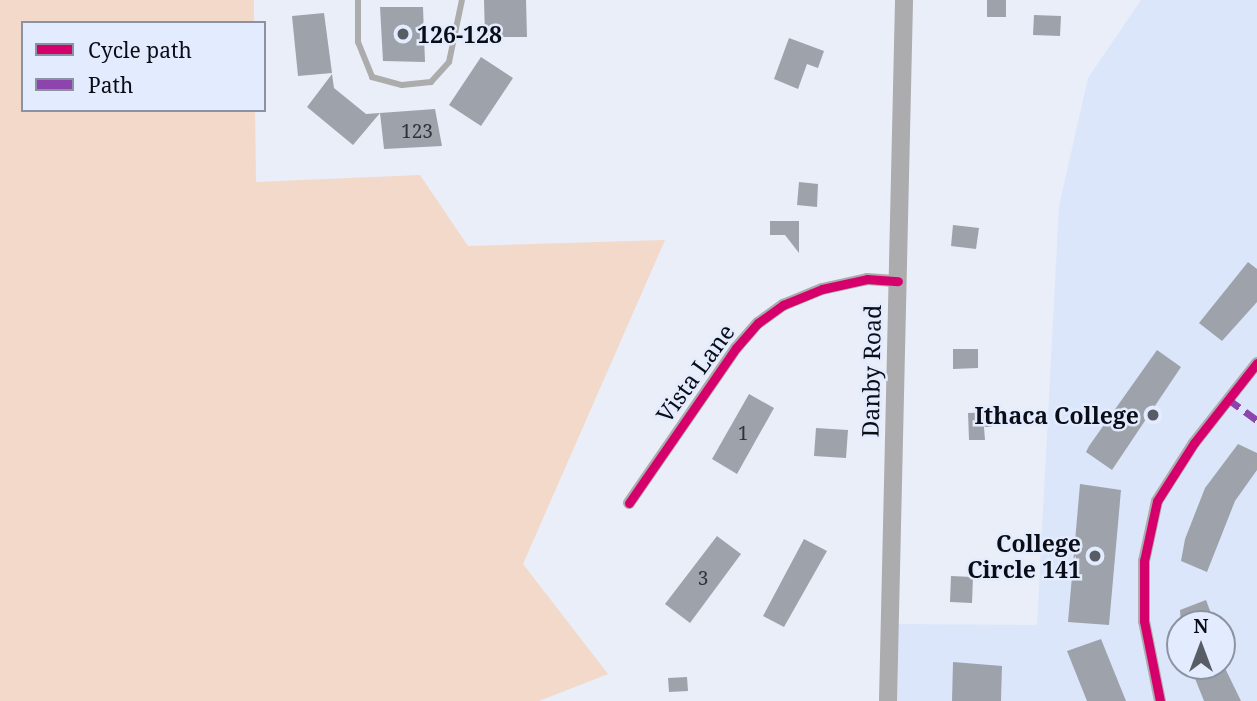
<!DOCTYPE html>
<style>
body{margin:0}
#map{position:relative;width:1257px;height:701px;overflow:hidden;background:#e9eef8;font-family:"Noto Serif",serif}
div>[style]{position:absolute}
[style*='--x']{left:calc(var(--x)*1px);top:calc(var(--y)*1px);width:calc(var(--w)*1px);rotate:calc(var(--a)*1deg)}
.built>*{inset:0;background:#dce6fb}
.green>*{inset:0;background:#f2d9c9}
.building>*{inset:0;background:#9ea3ab}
.lane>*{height:6px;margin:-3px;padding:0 3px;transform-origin:3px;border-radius:3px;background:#adacac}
.street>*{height:12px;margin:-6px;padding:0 6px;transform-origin:6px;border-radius:6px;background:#adacac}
.secondary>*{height:18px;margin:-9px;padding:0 9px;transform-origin:9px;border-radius:9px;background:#acabad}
.quiet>*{height:7px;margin-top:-3.5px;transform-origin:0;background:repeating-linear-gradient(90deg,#8e44ad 0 14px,transparent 0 21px)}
.cycleway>*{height:9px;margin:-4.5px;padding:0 4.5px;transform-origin:4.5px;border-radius:4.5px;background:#d6006c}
.dots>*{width:19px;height:19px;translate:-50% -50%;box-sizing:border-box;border:4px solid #e3ebfe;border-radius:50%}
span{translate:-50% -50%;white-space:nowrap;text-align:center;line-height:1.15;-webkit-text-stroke:5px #e3ebfe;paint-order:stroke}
.number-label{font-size:19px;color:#2f323a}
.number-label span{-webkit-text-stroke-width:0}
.poi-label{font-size:23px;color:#0a0d15;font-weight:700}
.left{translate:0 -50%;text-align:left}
.right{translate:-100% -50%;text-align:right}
.street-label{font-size:23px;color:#0a0d15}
.legend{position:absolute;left:21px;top:21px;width:245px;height:91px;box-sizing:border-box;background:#e3ebfe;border:2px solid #8c92a1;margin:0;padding:9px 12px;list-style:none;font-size:21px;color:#0a0d15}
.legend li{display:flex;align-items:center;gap:14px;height:35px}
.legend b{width:35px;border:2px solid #8c92a1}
.north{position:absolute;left:1166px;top:610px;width:70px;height:70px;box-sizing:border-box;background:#e3ebfe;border:2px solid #8c92a1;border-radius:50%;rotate:0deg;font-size:19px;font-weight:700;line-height:28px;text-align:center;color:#0a0d15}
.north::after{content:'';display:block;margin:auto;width:24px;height:32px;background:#585c64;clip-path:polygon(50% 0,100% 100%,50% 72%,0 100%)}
</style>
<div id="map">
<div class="built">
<i style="clip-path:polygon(evenodd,1141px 0,1257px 0,1257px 701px,888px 701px,890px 624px,1037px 625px,1059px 206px,1088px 78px,1141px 0,1180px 624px,1222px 624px,1222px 666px,1180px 666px,1180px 624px)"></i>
</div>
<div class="green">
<i style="clip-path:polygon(0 0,254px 0,254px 23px,23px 23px,23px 110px,255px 110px,256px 182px,420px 175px,468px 246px,665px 240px,523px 564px,608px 674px,539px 701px,0 701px)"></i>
</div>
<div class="building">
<i style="clip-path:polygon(484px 0,526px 0,527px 37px,485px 37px)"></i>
<i style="clip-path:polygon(987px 0,1006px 0,1006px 17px,987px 17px)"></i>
<i style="clip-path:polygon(380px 7px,423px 7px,425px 62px,383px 61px)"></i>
<i style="clip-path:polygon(324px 13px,332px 73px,298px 76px,292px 16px)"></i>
<i style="clip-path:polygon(1034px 15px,1061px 16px,1060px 36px,1033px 35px)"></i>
<i style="clip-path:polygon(789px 38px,824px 51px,818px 68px,807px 64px,798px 89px,774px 79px)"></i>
<i style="clip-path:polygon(481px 57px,513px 78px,481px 126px,449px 105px)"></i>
<i style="clip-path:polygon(332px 74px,334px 88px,366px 114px,435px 109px,442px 146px,384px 149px,380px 113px,353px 145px,307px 107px)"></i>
<i style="clip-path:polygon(799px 182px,818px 184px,817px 207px,797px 205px)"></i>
<i style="clip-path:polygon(770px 221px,799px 221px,799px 253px,785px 235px,770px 235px)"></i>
<i style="clip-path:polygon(953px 225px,979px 228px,976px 249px,951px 246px)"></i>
<i style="clip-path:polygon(1248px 262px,1257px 269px,1257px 302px,1222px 341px,1199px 323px)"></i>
<i style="clip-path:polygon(953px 349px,978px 349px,978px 368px,953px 369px)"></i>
<i style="clip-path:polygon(1157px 350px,1181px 367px,1112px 470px,1086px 452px,1089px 446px)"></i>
<i style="clip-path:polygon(749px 394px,774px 408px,737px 474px,712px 459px)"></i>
<i style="clip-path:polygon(992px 412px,992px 427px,984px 427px,985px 440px,969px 440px,968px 413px)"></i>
<i style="clip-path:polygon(816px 428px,848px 430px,846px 458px,814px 456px)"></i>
<i style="clip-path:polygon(1238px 444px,1257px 453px,1257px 470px,1235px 501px,1207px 572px,1181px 561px,1185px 539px,1205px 488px)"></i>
<i style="clip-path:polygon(1080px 484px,1121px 490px,1109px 625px,1068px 622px)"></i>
<i style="clip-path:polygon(717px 536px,741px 554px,690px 623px,665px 604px)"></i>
<i style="clip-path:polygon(804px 539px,827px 551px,784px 627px,763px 616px)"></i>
<i style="clip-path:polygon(951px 576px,973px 577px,972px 603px,950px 602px)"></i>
<i style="clip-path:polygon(1206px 600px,1215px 624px,1181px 624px,1180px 610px)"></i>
<i style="clip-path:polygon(1101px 639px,1126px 701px,1087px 701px,1067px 651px)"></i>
<i style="clip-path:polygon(953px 662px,1002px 666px,1001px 701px,952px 701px)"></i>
<i style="clip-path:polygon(1190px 666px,1224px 666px,1241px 701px,1204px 701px)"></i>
<i style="clip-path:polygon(687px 677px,688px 691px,669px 692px,668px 678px)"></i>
</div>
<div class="lane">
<i style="--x:358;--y:0;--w:42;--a:90"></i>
<i style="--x:358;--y:42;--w:38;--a:68"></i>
<i style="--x:372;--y:77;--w:31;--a:15"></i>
<i style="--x:402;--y:85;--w:29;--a:-6"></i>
<i style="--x:431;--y:82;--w:27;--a:-48"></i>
<i style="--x:449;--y:62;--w:63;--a:-78.2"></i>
</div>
<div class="street">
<i style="--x:629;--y:503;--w:188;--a:-55.4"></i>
<i style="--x:736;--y:348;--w:33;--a:-49"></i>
<i style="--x:758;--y:323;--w:31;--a:-36"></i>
<i style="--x:783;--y:305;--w:42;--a:-22.3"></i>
<i style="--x:822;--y:289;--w:46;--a:-12.5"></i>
<i style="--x:867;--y:279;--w:31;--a:4"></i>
<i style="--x:1160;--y:701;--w:82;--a:-101.3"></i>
<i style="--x:1144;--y:621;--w:60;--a:-90"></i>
<i style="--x:1144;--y:561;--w:61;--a:-77.8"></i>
<i style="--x:1157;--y:501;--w:69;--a:-57.5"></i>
<i style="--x:1194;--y:443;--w:102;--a:-51.8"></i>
</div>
<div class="secondary">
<i style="--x:888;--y:701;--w:701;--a:-88.69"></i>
</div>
<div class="quiet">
<i style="--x:1228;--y:399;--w:36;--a:36"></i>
</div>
<div class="cycleway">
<i style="--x:629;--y:503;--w:188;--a:-55.4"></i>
<i style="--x:736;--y:348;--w:33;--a:-49"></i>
<i style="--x:758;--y:323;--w:31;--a:-36"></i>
<i style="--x:783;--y:305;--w:42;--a:-22.3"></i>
<i style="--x:822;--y:289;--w:46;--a:-12.5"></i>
<i style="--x:867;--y:279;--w:31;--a:4"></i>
<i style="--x:1160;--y:701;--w:82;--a:-101.3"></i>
<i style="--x:1144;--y:621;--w:60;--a:-90"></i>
<i style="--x:1144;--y:561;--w:61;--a:-77.8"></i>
<i style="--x:1157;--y:501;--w:69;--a:-57.5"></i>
<i style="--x:1194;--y:443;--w:102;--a:-51.8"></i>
</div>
<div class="dots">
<i style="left:403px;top:34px;background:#585c64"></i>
<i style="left:1153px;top:415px;background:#585c64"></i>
<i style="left:1095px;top:556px;background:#585c64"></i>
</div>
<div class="number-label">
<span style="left:417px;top:132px">123</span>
<span style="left:743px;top:434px">1</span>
<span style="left:703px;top:579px">3</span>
</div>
<div class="poi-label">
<span class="left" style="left:417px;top:34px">126-128</span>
<span class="right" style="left:1139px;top:415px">Ithaca College</span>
<span class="right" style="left:1081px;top:556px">College<br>Circle 141</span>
</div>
<div class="street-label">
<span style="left:871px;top:371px;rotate:-89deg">Danby Road</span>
<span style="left:695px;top:373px;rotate:-54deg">Vista Lane</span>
</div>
<ul class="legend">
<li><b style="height:9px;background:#d6006c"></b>Cycle path</li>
<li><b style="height:9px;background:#8e44ad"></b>Path</li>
</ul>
<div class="north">N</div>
</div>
